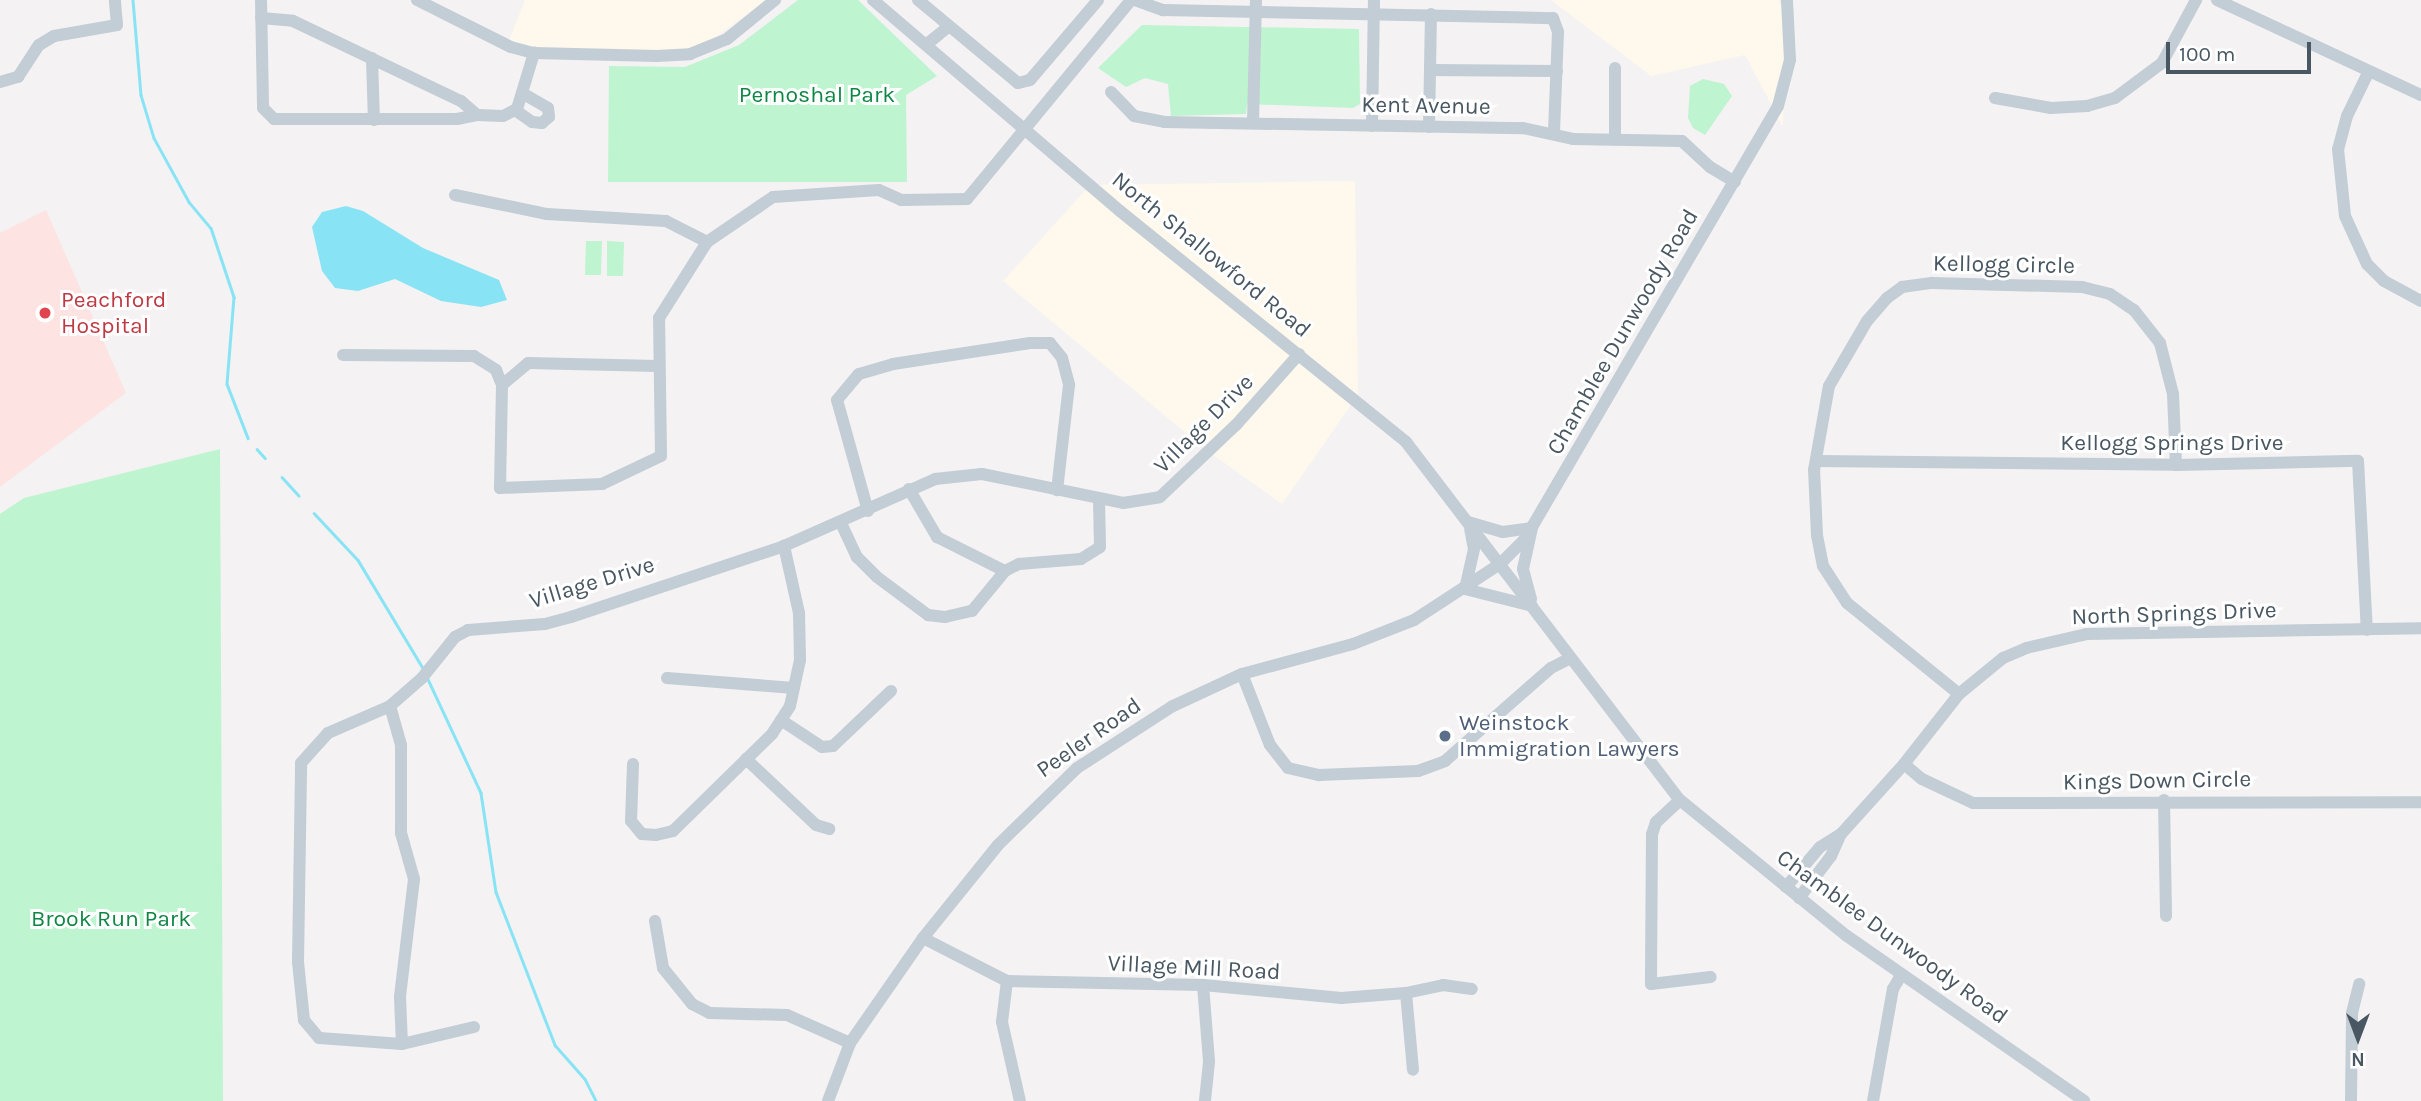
<!DOCTYPE html>
<style>
body{margin:0}
#map{position:relative;width:2421px;height:1101px;overflow:hidden;background:#f4f2f2;font-family:Karla,sans-serif}
div>[style]{position:absolute}
[style*='--x']{left:calc(var(--x)*1px);top:calc(var(--y)*1px);width:calc(var(--w)*1px);rotate:calc(var(--a)*1deg)}
.commercial>*{inset:0;background:#fef8ed}
.medical>*{inset:0;background:#fde4e3}
.green>*{inset:0;background:#bef4d0}
.water>*{inset:0;background:#88e4f5}
.stream>*{height:2.5px;margin:-1.25px;padding:0 1.25px;transform-origin:1.25px;border-radius:1.25px;background:#88e4f5}
.minor>*{height:12px;margin:-6px;padding:0 6px;transform-origin:6px;border-radius:6px;background:#c2cdd5}
.dots>*{width:19px;height:19px;translate:-50% -50%;box-sizing:border-box;border:4px solid #fff;border-radius:50%}
span{translate:-50% -50%;white-space:nowrap;text-align:center;line-height:1.15;-webkit-text-stroke:6px #fff;paint-order:stroke}
.park-label{font-size:23px;color:#0f8744}
.street-label{font-size:23px;color:#485762}
.health-label{font-size:23px;color:#be3a42}
.left{translate:0 -50%;text-align:left}
.service-label{font-size:23px;color:#4e5e75}
.north{position:absolute;left:2323px;top:1003px;width:70px;height:70px;-webkit-text-stroke:5px #fff;paint-order:stroke;rotate:180deg;font-size:19px;font-weight:700;line-height:28px;text-align:center;color:#485762}
.north::after{content:'';display:block;margin:auto;width:24px;height:32px;background:#485762;clip-path:polygon(50% 0,100% 100%,50% 72%,0 100%)}
.scale{position:absolute;left:2166px;top:42px;width:145px;height:32px;box-sizing:border-box;border:4px solid #485762;border-top:0;padding-left:9px;font-size:21px;line-height:24px;white-space:nowrap;color:#485762;-webkit-text-stroke:5px #fff;paint-order:stroke}
</style>
<div id="map">
<div class="commercial">
<i style="clip-path:polygon(525px 0,766px 0,696px 52px,506px 48px)"></i>
<i style="clip-path:polygon(1551px 0,1778px 0,1785px 10px,1783px 127px,1745px 55px,1651px 76px)"></i>
<i style="clip-path:polygon(1355px 181px,1358px 395px,1282px 504px,1205px 449px,1003px 281px,1090px 185px)"></i>
</div>
<div class="medical">
<i style="clip-path:polygon(46px 210px,126px 393px,0 487px,0 233px)"></i>
</div>
<div class="green">
<i style="clip-path:polygon(798px 0,858px 0,937px 76px,906px 95px,907px 182px,608px 182px,609px 66px,685px 67px,739px 45px)"></i>
<i style="clip-path:polygon(1142px 25px,1359px 29px,1360px 104px,1353px 108px,1247px 104px,1246px 114px,1171px 116px,1168px 84px,1145px 78px,1126px 87px,1098px 68px)"></i>
<i style="clip-path:polygon(1703px 79px,1724px 84px,1732px 96px,1705px 135px,1693px 128px,1688px 118px,1690px 86px)"></i>
<i style="clip-path:polygon(586px 241px,602px 241px,601px 275px,585px 275px)"></i>
<i style="clip-path:polygon(607px 241px,624px 242px,623px 276px,607px 276px)"></i>
<i style="clip-path:polygon(220px 449px,223px 1101px,0 1101px,0 514px,24px 498px)"></i>
</div>
<div class="water">
<i style="clip-path:polygon(346px 206px,363px 211px,423px 248px,499px 280px,507px 300px,481px 307px,441px 301px,395px 279px,358px 291px,335px 288px,322px 271px,312px 227px,322px 212px)"></i>
</div>
<div class="stream">
<i style="--x:133;--y:0;--w:95;--a:85.2"></i>
<i style="--x:141;--y:95;--w:45;--a:73.2"></i>
<i style="--x:154;--y:138;--w:73;--a:61.3"></i>
<i style="--x:189;--y:202;--w:34;--a:50"></i>
<i style="--x:211;--y:228;--w:73;--a:71.6"></i>
<i style="--x:234;--y:297;--w:87;--a:94.6"></i>
<i style="--x:227;--y:384;--w:58;--a:68.7"></i>
<i style="--x:257;--y:449;--w:12;--a:48"></i>
<i style="--x:282;--y:477;--w:25;--a:48"></i>
<i style="--x:314;--y:513;--w:64;--a:46.9"></i>
<i style="--x:358;--y:560;--w:126;--a:59"></i>
<i style="--x:427;--y:677;--w:128;--a:65"></i>
<i style="--x:481;--y:793;--w:100;--a:81.4"></i>
<i style="--x:496;--y:892;--w:164;--a:68.9"></i>
<i style="--x:555;--y:1045;--w:45;--a:48.6"></i>
<i style="--x:585;--y:1079;--w:25;--a:63"></i>
</div>
<div class="minor">
<i style="--x:261;--y:0;--w:108;--a:88.9"></i>
<i style="--x:263;--y:108;--w:16;--a:45"></i>
<i style="--x:274;--y:119;--w:183;--a:0"></i>
<i style="--x:457;--y:119;--w:20;--a:-11"></i>
<i style="--x:417;--y:0;--w:105;--a:26.6"></i>
<i style="--x:511;--y:47;--w:24;--a:15"></i>
<i style="--x:534;--y:53;--w:123;--a:1.4"></i>
<i style="--x:657;--y:56;--w:33;--a:-3"></i>
<i style="--x:690;--y:54;--w:40;--a:-22"></i>
<i style="--x:727;--y:39;--w:62;--a:-39.1"></i>
<i style="--x:873;--y:0;--w:325;--a:40.5"></i>
<i style="--x:1120;--y:211;--w:368;--a:38.9"></i>
<i style="--x:1406;--y:442;--w:451;--a:52.6"></i>
<i style="--x:1680;--y:800;--w:215;--a:39.2"></i>
<i style="--x:1847;--y:936;--w:289;--a:34.8"></i>
<i style="--x:918;--y:0;--w:130;--a:39.7"></i>
<i style="--x:1018;--y:83;--w:12;--a:-14"></i>
<i style="--x:1030;--y:80;--w:105;--a:-49.6"></i>
<i style="--x:1135;--y:0;--w:30;--a:20"></i>
<i style="--x:1163;--y:10;--w:390;--a:1.2"></i>
<i style="--x:1553;--y:18;--w:15;--a:70"></i>
<i style="--x:1558;--y:32;--w:101;--a:92.3"></i>
<i style="--x:2217;--y:0;--w:225;--a:25"></i>
<i style="--x:261;--y:18;--w:32;--a:5"></i>
<i style="--x:293;--y:21;--w:186;--a:25.5"></i>
<i style="--x:461;--y:101;--w:21;--a:41"></i>
<i style="--x:477;--y:115;--w:26;--a:2"></i>
<i style="--x:503;--y:116;--w:16;--a:-27"></i>
<i style="--x:517;--y:109;--w:59;--a:-73.1"></i>
<i style="--x:927;--y:44;--w:28;--a:-39"></i>
<i style="--x:372;--y:58;--w:62;--a:88.2"></i>
<i style="--x:1430;--y:70;--w:127;--a:0.5"></i>
<i style="--x:2368;--y:73;--w:48;--a:116"></i>
<i style="--x:2347;--y:116;--w:34;--a:105"></i>
<i style="--x:2338;--y:149;--w:67;--a:84"></i>
<i style="--x:2345;--y:216;--w:53;--a:65.4"></i>
<i style="--x:2367;--y:264;--w:24;--a:45"></i>
<i style="--x:2384;--y:281;--w:42;--a:28.4"></i>
<i style="--x:0;--y:82;--w:19;--a:-16"></i>
<i style="--x:18;--y:77;--w:38;--a:-57"></i>
<i style="--x:39;--y:45;--w:17;--a:-31"></i>
<i style="--x:54;--y:36;--w:64;--a:-9.9"></i>
<i style="--x:117;--y:25;--w:25;--a:-95"></i>
<i style="--x:1111;--y:92;--w:33;--a:46"></i>
<i style="--x:1134;--y:116;--w:31;--a:11"></i>
<i style="--x:1164;--y:122;--w:359;--a:1"></i>
<i style="--x:1523;--y:128;--w:51;--a:12.4"></i>
<i style="--x:1573;--y:139;--w:109;--a:1.1"></i>
<i style="--x:1682;--y:141;--w:38;--a:43"></i>
<i style="--x:1710;--y:167;--w:29;--a:31"></i>
<i style="--x:1995;--y:98;--w:57;--a:10.1"></i>
<i style="--x:2051;--y:108;--w:36;--a:-3"></i>
<i style="--x:2087;--y:106;--w:29;--a:-16"></i>
<i style="--x:2115;--y:98;--w:59;--a:-36.7"></i>
<i style="--x:2162;--y:63;--w:72;--a:-61.6"></i>
<i style="--x:515;--y:110;--w:21;--a:35"></i>
<i style="--x:532;--y:122;--w:10;--a:6"></i>
<i style="--x:542;--y:123;--w:9;--a:-41"></i>
<i style="--x:549;--y:117;--w:9;--a:-96"></i>
<i style="--x:548;--y:108;--w:30;--a:-150"></i>
<i style="--x:1253;--y:122;--w:122;--a:-88.6"></i>
<i style="--x:1372;--y:126;--w:126;--a:-89.1"></i>
<i style="--x:1429;--y:127;--w:113;--a:-89"></i>
<i style="--x:1615;--y:139;--w:71;--a:-90"></i>
<i style="--x:455;--y:195;--w:94;--a:11.7"></i>
<i style="--x:547;--y:214;--w:119;--a:3.4"></i>
<i style="--x:666;--y:221;--w:46;--a:27.1"></i>
<i style="--x:707;--y:242;--w:80;--a:-34.3"></i>
<i style="--x:773;--y:197;--w:106;--a:-3.8"></i>
<i style="--x:879;--y:190;--w:24;--a:24"></i>
<i style="--x:901;--y:200;--w:66;--a:-0.9"></i>
<i style="--x:967;--y:199;--w:258;--a:-50.5"></i>
<i style="--x:343;--y:355;--w:131;--a:0.4"></i>
<i style="--x:474;--y:356;--w:26;--a:32"></i>
<i style="--x:496;--y:370;--w:16;--a:68"></i>
<i style="--x:502;--y:385;--w:34;--a:-40"></i>
<i style="--x:528;--y:363;--w:129;--a:1.3"></i>
<i style="--x:502;--y:385;--w:103;--a:91.1"></i>
<i style="--x:500;--y:488;--w:102;--a:-2.2"></i>
<i style="--x:602;--y:484;--w:65;--a:-25.4"></i>
<i style="--x:661;--y:456;--w:138;--a:-90.8"></i>
<i style="--x:659;--y:318;--w:90;--a:-57.7"></i>
<i style="--x:1817;--y:461;--w:359;--a:0.6"></i>
<i style="--x:2176;--y:465;--w:182;--a:-1.3"></i>
<i style="--x:2358;--y:461;--w:169;--a:87"></i>
<i style="--x:909;--y:489;--w:56;--a:59.7"></i>
<i style="--x:937;--y:537;--w:76;--a:26.6"></i>
<i style="--x:868;--y:511;--w:115;--a:-105.6"></i>
<i style="--x:837;--y:400;--w:34;--a:-50"></i>
<i style="--x:859;--y:374;--w:35;--a:-16"></i>
<i style="--x:893;--y:364;--w:139;--a:-8.7"></i>
<i style="--x:1030;--y:343;--w:20;--a:0"></i>
<i style="--x:1050;--y:343;--w:19;--a:51"></i>
<i style="--x:1062;--y:358;--w:28;--a:75"></i>
<i style="--x:1069;--y:385;--w:106;--a:96.5"></i>
<i style="--x:1468;--y:522;--w:36;--a:16"></i>
<i style="--x:1503;--y:532;--w:29;--a:-8"></i>
<i style="--x:1532;--y:528;--w:42;--a:102.4"></i>
<i style="--x:1523;--y:569;--w:31;--a:75"></i>
<i style="--x:841;--y:523;--w:38;--a:65"></i>
<i style="--x:857;--y:557;--w:28;--a:45"></i>
<i style="--x:877;--y:577;--w:64;--a:36.7"></i>
<i style="--x:928;--y:615;--w:17;--a:7"></i>
<i style="--x:945;--y:617;--w:28;--a:-13"></i>
<i style="--x:972;--y:611;--w:52;--a:-50.5"></i>
<i style="--x:1005;--y:571;--w:16;--a:-27"></i>
<i style="--x:1019;--y:564;--w:62;--a:-4.6"></i>
<i style="--x:1081;--y:559;--w:22;--a:-32"></i>
<i style="--x:1100;--y:547;--w:47;--a:-91.2"></i>
<i style="--x:1465;--y:589;--w:69;--a:14.2"></i>
<i style="--x:1465;--y:589;--w:41;--a:-77.3"></i>
<i style="--x:1474;--y:549;--w:20;--a:-101"></i>
<i style="--x:1242;--y:674;--w:76;--a:68.5"></i>
<i style="--x:1270;--y:745;--w:29;--a:52"></i>
<i style="--x:1288;--y:768;--w:32;--a:13"></i>
<i style="--x:1319;--y:775;--w:99;--a:-2.3"></i>
<i style="--x:1418;--y:771;--w:29;--a:-20"></i>
<i style="--x:1445;--y:761;--w:141;--a:-41.3"></i>
<i style="--x:1551;--y:668;--w:20;--a:-27"></i>
<i style="--x:667;--y:678;--w:127;--a:4.5"></i>
<i style="--x:1959;--y:694;--w:144;--a:-140.9"></i>
<i style="--x:1847;--y:603;--w:44;--a:-123"></i>
<i style="--x:1823;--y:566;--w:32;--a:-101"></i>
<i style="--x:1817;--y:535;--w:65;--a:-92.6"></i>
<i style="--x:1814;--y:470;--w:85;--a:-79.9"></i>
<i style="--x:1829;--y:386;--w:75;--a:-59.7"></i>
<i style="--x:1867;--y:321;--w:30;--a:-49"></i>
<i style="--x:1887;--y:298;--w:19;--a:-36"></i>
<i style="--x:1902;--y:287;--w:30;--a:-8"></i>
<i style="--x:1932;--y:283;--w:150;--a:1.5"></i>
<i style="--x:2082;--y:287;--w:29;--a:14"></i>
<i style="--x:2110;--y:294;--w:29;--a:34"></i>
<i style="--x:2134;--y:310;--w:42;--a:51.8"></i>
<i style="--x:2160;--y:343;--w:53;--a:75.7"></i>
<i style="--x:2173;--y:394;--w:71;--a:87.6"></i>
<i style="--x:390;--y:706;--w:41;--a:74.2"></i>
<i style="--x:401;--y:745;--w:88;--a:90"></i>
<i style="--x:401;--y:833;--w:48;--a:74.2"></i>
<i style="--x:414;--y:879;--w:119;--a:96.8"></i>
<i style="--x:400;--y:997;--w:47;--a:87.6"></i>
<i style="--x:781;--y:720;--w:49;--a:33.4"></i>
<i style="--x:822;--y:747;--w:11;--a:-5"></i>
<i style="--x:833;--y:746;--w:80;--a:-43.5"></i>
<i style="--x:746;--y:759;--w:96;--a:43.3"></i>
<i style="--x:816;--y:825;--w:14;--a:17"></i>
<i style="--x:633;--y:764;--w:57;--a:92"></i>
<i style="--x:631;--y:821;--w:17;--a:50"></i>
<i style="--x:642;--y:834;--w:14;--a:4"></i>
<i style="--x:656;--y:835;--w:17;--a:-13"></i>
<i style="--x:673;--y:831;--w:139;--a:-44.4"></i>
<i style="--x:772;--y:734;--w:33;--a:-57"></i>
<i style="--x:790;--y:706;--w:47;--a:-77.7"></i>
<i style="--x:800;--y:660;--w:47;--a:-91.2"></i>
<i style="--x:799;--y:613;--w:69;--a:-102.6"></i>
<i style="--x:1904;--y:764;--w:23;--a:40"></i>
<i style="--x:1922;--y:779;--w:56;--a:25.2"></i>
<i style="--x:1973;--y:803;--w:448;--a:-0.1"></i>
<i style="--x:1680;--y:800;--w:33;--a:137"></i>
<i style="--x:1656;--y:822;--w:13;--a:108"></i>
<i style="--x:1652;--y:834;--w:150;--a:90.4"></i>
<i style="--x:1651;--y:984;--w:60;--a:-6.7"></i>
<i style="--x:2164;--y:800;--w:116;--a:89"></i>
<i style="--x:1786;--y:887;--w:52;--a:-49.6"></i>
<i style="--x:1820;--y:847;--w:25;--a:-32"></i>
<i style="--x:1841;--y:834;--w:94;--a:-48"></i>
<i style="--x:1904;--y:764;--w:89;--a:-51.8"></i>
<i style="--x:1959;--y:694;--w:57;--a:-39.3"></i>
<i style="--x:2003;--y:658;--w:25;--a:-23"></i>
<i style="--x:2026;--y:648;--w:63;--a:-12.9"></i>
<i style="--x:2087;--y:634;--w:334;--a:-1"></i>
<i style="--x:1799;--y:898;--w:53;--a:-52.7"></i>
<i style="--x:1831;--y:856;--w:24;--a:-66"></i>
<i style="--x:655;--y:921;--w:48;--a:80.3"></i>
<i style="--x:663;--y:968;--w:46;--a:51.1"></i>
<i style="--x:692;--y:1004;--w:20;--a:27"></i>
<i style="--x:710;--y:1013;--w:77;--a:1.5"></i>
<i style="--x:787;--y:1015;--w:69;--a:24"></i>
<i style="--x:923;--y:938;--w:94;--a:27.1"></i>
<i style="--x:1007;--y:981;--w:196;--a:1.2"></i>
<i style="--x:1203;--y:985;--w:139;--a:5.4"></i>
<i style="--x:1341;--y:998;--w:65;--a:-4.4"></i>
<i style="--x:1406;--y:993;--w:38;--a:-12"></i>
<i style="--x:1443;--y:985;--w:29;--a:8"></i>
<i style="--x:1007;--y:981;--w:41;--a:97"></i>
<i style="--x:1002;--y:1022;--w:81;--a:77.2"></i>
<i style="--x:1203;--y:985;--w:77;--a:85.5"></i>
<i style="--x:1209;--y:1062;--w:39;--a:96"></i>
<i style="--x:1406;--y:993;--w:77;--a:84.8"></i>
<i style="--x:474;--y:1027;--w:74;--a:166.7"></i>
<i style="--x:402;--y:1044;--w:83;--a:-175.9"></i>
<i style="--x:319;--y:1038;--w:23;--a:-130"></i>
<i style="--x:304;--y:1020;--w:58;--a:-95.9"></i>
<i style="--x:298;--y:962;--w:199;--a:-89.1"></i>
<i style="--x:301;--y:763;--w:40;--a:-48"></i>
<i style="--x:328;--y:733;--w:68;--a:-23.5"></i>
<i style="--x:390;--y:706;--w:43;--a:-41.2"></i>
<i style="--x:422;--y:678;--w:53;--a:-51.2"></i>
<i style="--x:455;--y:637;--w:15;--a:-28"></i>
<i style="--x:468;--y:630;--w:77;--a:-4.5"></i>
<i style="--x:545;--y:624;--w:27;--a:-15"></i>
<i style="--x:571;--y:617;--w:225;--a:-18.4"></i>
<i style="--x:784;--y:546;--w:165;--a:-23.9"></i>
<i style="--x:935;--y:479;--w:47;--a:-6.1"></i>
<i style="--x:982;--y:474;--w:144;--a:11.6"></i>
<i style="--x:1123;--y:503;--w:37;--a:-9"></i>
<i style="--x:1160;--y:497;--w:105;--a:-43.5"></i>
<i style="--x:1236;--y:425;--w:95;--a:-48.4"></i>
<i style="--x:828;--y:1101;--w:62;--a:-69.2"></i>
<i style="--x:850;--y:1043;--w:128;--a:-55.2"></i>
<i style="--x:923;--y:938;--w:119;--a:-51.1"></i>
<i style="--x:998;--y:845;--w:110;--a:-44.3"></i>
<i style="--x:1077;--y:768;--w:114;--a:-32.9"></i>
<i style="--x:1173;--y:706;--w:76;--a:-24.9"></i>
<i style="--x:1242;--y:674;--w:115;--a:-15.1"></i>
<i style="--x:1353;--y:644;--w:66;--a:-21.5"></i>
<i style="--x:1414;--y:620;--w:103;--a:-33.1"></i>
<i style="--x:1500;--y:564;--w:35;--a:-45"></i>
<i style="--x:1525;--y:539;--w:501;--a:-59.7"></i>
<i style="--x:1778;--y:106;--w:48;--a:-75.4"></i>
<i style="--x:1790;--y:60;--w:60;--a:-92.9"></i>
<i style="--x:1873;--y:1101;--w:114;--a:-79.9"></i>
<i style="--x:1893;--y:989;--w:16;--a:-60"></i>
<i style="--x:2351;--y:1101;--w:88;--a:-89.3"></i>
<i style="--x:2352;--y:1013;--w:30;--a:-76"></i>
</div>
<div class="dots">
<i style="left:45px;top:313px;background:#e0444e"></i>
<i style="left:1445px;top:736px;background:#5c6f8a"></i>
</div>
<div class="park-label">
<span style="left:817px;top:95px">Pernoshal Park</span>
<span style="left:111px;top:919px">Brook Run Park</span>
</div>
<div class="street-label">
<span style="left:1426px;top:106px;rotate:1deg">Kent Avenue</span>
<span style="left:1211px;top:255px;rotate:39deg">North Shallowford Road</span>
<span style="left:2004px;top:265px;rotate:1deg">Kellogg Circle</span>
<span style="left:1623px;top:332px;rotate:-60deg">Chamblee Dunwoody Road</span>
<span style="left:1204px;top:424px;rotate:-45deg">Village Drive</span>
<span style="left:2172px;top:443px">Kellogg Springs Drive</span>
<span style="left:592px;top:583px;rotate:-17deg">Village Drive</span>
<span style="left:2174px;top:614px;rotate:-2deg">North Springs Drive</span>
<span style="left:1089px;top:738px;rotate:-35deg">Peeler Road</span>
<span style="left:2157px;top:781px;rotate:-1deg">Kings Down Circle</span>
<span style="left:1892px;top:937px;rotate:36deg">Chamblee Dunwoody Road</span>
<span style="left:1194px;top:968px;rotate:3deg">Village Mill Road</span>
</div>
<div class="health-label">
<span class="left" style="left:61px;top:313px">Peachford<br>Hospital</span>
</div>
<div class="service-label">
<span class="left" style="left:1459px;top:736px">Weinstock<br>Immigration Lawyers</span>
</div>
<div class="north">N</div>
<div class="scale">100 m</div>
</div>
